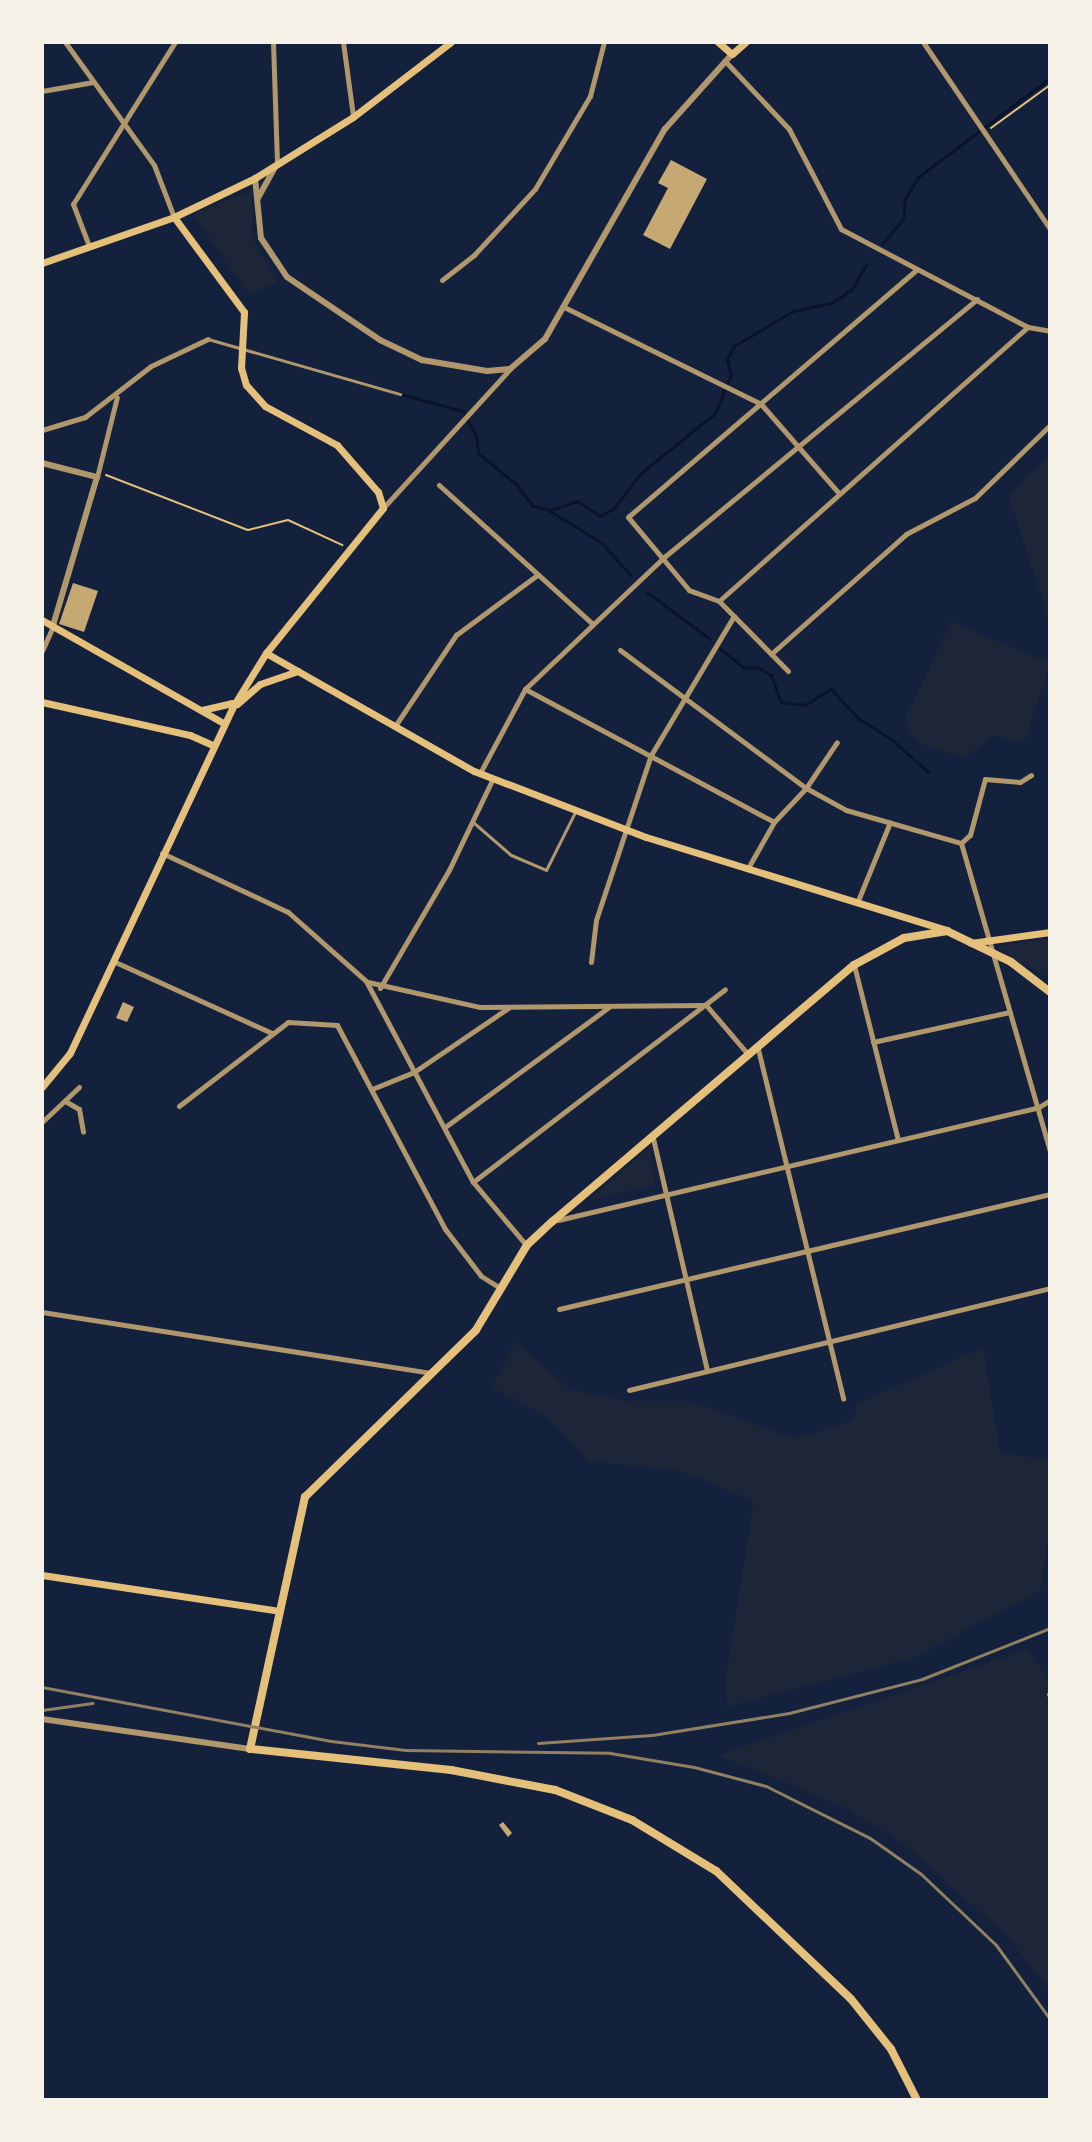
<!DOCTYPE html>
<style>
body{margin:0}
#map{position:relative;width:1092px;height:2142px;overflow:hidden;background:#14213d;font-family:"Archivo Narrow",sans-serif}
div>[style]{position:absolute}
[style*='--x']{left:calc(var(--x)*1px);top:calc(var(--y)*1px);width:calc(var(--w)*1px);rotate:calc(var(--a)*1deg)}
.green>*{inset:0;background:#1d2539}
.stream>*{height:3px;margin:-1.5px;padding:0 1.5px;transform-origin:1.5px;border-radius:1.5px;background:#0b132b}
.building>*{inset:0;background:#c6a872}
.path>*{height:2px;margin:-1px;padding:0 1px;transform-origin:1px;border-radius:1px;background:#e5c07b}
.service>*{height:3px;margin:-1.5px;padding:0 1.5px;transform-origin:1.5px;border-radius:1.5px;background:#b1986c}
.minor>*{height:5px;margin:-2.5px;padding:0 2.5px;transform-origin:2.5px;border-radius:2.5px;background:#b1986c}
.tertiary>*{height:6px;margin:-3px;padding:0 3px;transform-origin:3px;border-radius:3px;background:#b1986c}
.secondary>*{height:7px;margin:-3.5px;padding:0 3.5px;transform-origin:3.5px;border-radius:3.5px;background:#e5c07b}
.primary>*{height:8px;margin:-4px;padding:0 4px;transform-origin:4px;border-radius:4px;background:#e5c07b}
.rail>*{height:3px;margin:-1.5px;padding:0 1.5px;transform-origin:1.5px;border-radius:1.5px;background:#918062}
span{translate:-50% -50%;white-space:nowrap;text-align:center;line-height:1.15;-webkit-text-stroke:6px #f6f1e7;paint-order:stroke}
.frame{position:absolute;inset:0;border:44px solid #f6f1e7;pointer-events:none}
</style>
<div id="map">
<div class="green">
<i style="clip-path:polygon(252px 190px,253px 240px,277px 282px,249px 295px,193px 214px)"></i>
<i style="clip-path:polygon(1050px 456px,1050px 613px,1047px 614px,1008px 495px)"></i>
<i style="clip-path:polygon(951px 622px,1050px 663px,1024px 743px,993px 735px,965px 758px,922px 744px,909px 733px,906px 717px)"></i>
<i style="clip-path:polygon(1050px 938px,1050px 979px,995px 947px)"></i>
<i style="clip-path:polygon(649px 1148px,655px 1185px,589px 1200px)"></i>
<i style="clip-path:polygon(516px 1341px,569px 1389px,626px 1401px,689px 1401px,797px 1439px,853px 1420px,857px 1404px,983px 1348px,1000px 1453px,1050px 1460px,1050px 1524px,1040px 1591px,913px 1658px,727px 1707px,726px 1676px,754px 1501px,682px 1471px,589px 1461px,547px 1416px,492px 1387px)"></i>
<i style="clip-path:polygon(1028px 1649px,1050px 1683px,1050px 1991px,1006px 1935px,900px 1841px,840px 1805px,718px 1755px)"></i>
</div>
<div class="stream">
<i style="--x:882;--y:244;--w:33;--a:-50"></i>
<i style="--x:903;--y:219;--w:20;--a:-84"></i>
<i style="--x:905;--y:199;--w:26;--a:-59"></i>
<i style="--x:918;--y:177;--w:165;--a:-36.9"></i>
<i style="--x:400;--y:394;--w:65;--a:15.1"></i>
<i style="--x:463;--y:411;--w:28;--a:63"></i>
<i style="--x:476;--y:436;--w:17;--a:83"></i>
<i style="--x:478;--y:453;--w:50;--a:39.4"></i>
<i style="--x:517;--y:485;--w:26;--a:53"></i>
<i style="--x:533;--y:506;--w:17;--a:13"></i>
<i style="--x:550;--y:510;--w:28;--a:-18"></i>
<i style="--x:577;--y:501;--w:27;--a:33"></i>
<i style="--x:600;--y:516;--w:16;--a:-30"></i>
<i style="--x:614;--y:508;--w:44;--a:-52.4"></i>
<i style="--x:641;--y:473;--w:95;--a:-39"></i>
<i style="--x:715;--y:413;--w:41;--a:-67.2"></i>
<i style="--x:731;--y:375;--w:16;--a:-105"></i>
<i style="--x:727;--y:360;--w:16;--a:-63"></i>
<i style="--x:734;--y:346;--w:69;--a:-30.7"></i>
<i style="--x:793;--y:311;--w:40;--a:-12"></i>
<i style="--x:832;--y:303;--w:24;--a:-35"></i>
<i style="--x:852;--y:289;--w:28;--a:-60"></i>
<i style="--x:550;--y:511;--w:61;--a:31.6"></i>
<i style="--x:602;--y:543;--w:43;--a:48.8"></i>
<i style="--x:647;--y:592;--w:79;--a:36.7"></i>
<i style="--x:720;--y:649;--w:31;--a:38"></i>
<i style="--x:744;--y:668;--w:13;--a:-4"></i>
<i style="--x:757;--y:667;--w:16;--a:30"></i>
<i style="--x:771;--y:675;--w:29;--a:70"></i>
<i style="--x:781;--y:702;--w:24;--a:7"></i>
<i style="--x:805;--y:705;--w:31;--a:-32"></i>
<i style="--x:831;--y:689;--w:41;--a:47"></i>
<i style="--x:859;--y:719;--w:36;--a:32"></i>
<i style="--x:890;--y:738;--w:52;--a:41.9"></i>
</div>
<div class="building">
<i style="clip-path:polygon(671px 160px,707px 179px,670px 249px,643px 235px,668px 188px,658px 183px)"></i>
<i style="clip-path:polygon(73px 583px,98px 591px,84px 632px,59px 624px)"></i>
<i style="clip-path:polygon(123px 1002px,134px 1007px,127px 1022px,116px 1018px)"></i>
<i style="clip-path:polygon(503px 1822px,512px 1833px,508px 1837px,499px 1825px)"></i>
</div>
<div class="path">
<i style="--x:991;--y:128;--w:73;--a:-36.1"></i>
<i style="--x:106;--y:475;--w:152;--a:21.2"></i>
<i style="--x:248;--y:530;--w:41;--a:-14"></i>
<i style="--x:288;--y:520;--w:60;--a:24.8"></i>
</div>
<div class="service">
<i style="--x:208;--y:339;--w:200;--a:16"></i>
<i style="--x:474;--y:823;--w:49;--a:40.9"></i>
<i style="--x:511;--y:855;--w:38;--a:23"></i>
<i style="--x:546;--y:870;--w:67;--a:-63.4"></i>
</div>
<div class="minor">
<i style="--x:65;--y:42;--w:152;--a:54.1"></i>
<i style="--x:154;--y:165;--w:56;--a:69"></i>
<i style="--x:273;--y:42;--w:123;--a:88.1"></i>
<i style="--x:343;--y:42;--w:75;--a:82.3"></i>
<i style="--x:923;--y:42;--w:226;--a:55.8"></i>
<i style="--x:725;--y:61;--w:93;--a:46.7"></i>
<i style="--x:789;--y:129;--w:113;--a:62.5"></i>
<i style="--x:841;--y:229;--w:211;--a:27.7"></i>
<i style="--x:1028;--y:327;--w:22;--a:10"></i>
<i style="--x:42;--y:91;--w:52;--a:-10"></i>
<i style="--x:89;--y:246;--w:45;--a:-110.9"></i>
<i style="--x:73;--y:204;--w:191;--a:-57.8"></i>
<i style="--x:442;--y:280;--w:41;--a:-38"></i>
<i style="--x:474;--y:255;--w:90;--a:-47.3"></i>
<i style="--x:535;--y:189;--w:108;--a:-59.4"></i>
<i style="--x:590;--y:96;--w:56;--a:-75.5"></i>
<i style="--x:566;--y:308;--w:217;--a:26.2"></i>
<i style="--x:761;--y:404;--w:116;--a:48.9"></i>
<i style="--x:42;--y:430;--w:45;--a:-16.8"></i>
<i style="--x:85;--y:417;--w:83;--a:-37.7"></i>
<i style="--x:151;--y:366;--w:63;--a:-25.3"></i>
<i style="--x:97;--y:477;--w:82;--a:-76"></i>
<i style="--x:439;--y:485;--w:207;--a:42.1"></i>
<i style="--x:383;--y:508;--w:187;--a:-47.6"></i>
<i style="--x:719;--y:601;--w:413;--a:-41.6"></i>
<i style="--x:620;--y:650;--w:232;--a:36.6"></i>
<i style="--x:806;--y:788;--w:46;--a:28.8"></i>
<i style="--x:846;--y:810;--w:120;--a:16"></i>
<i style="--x:42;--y:651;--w:27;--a:-66"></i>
<i style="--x:771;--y:654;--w:181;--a:-41.6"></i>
<i style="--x:906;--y:534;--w:78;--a:-27.6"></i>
<i style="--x:975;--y:498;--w:105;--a:-44.2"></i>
<i style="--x:788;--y:671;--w:98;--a:-134.6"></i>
<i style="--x:719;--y:601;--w:32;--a:-160"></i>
<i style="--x:689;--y:590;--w:95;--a:-129.9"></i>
<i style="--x:628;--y:517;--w:378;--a:-40.6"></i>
<i style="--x:525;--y:689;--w:282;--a:28.1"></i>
<i style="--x:395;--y:726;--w:110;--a:-56.2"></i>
<i style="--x:456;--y:635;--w:101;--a:-36.5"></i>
<i style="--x:480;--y:773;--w:95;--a:-61.8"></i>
<i style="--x:525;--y:689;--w:190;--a:-43.5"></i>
<i style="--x:663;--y:558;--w:407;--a:-39.5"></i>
<i style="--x:961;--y:843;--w:322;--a:73.9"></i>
<i style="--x:961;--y:843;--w:12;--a:-42"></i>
<i style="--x:970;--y:835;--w:58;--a:-75"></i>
<i style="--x:985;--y:779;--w:35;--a:5"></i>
<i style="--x:1020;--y:782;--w:13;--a:-32"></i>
<i style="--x:162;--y:853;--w:139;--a:25.1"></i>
<i style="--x:288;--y:912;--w:104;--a:41.5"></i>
<i style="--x:366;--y:981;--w:228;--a:62"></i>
<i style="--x:473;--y:1182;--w:82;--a:49.9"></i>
<i style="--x:748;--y:868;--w:53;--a:-60.5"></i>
<i style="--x:774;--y:822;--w:47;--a:-46.7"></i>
<i style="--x:806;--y:788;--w:55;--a:-56"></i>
<i style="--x:857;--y:903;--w:87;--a:-67.8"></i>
<i style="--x:113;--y:961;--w:175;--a:24.4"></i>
<i style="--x:591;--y:962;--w:42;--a:-83.2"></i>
<i style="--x:596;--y:920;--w:174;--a:-71.6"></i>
<i style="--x:651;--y:755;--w:162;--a:-59.2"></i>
<i style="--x:854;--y:965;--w:180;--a:75.9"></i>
<i style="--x:368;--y:982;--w:115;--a:12.6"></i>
<i style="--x:480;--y:1007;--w:226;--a:-0.5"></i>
<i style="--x:706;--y:1005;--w:62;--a:49.6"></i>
<i style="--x:380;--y:988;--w:137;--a:-59.7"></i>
<i style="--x:449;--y:870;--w:102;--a:-64.4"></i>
<i style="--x:873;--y:1042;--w:140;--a:-12.4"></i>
<i style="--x:757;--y:1045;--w:364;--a:76.3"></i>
<i style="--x:372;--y:1089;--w:45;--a:-22"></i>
<i style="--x:414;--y:1072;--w:114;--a:-34.2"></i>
<i style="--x:65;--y:1101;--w:16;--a:30"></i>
<i style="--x:79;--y:1109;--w:23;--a:80"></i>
<i style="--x:179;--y:1106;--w:138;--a:-37.6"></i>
<i style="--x:288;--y:1022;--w:49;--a:3.5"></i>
<i style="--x:337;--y:1025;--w:231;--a:62.1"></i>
<i style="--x:445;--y:1229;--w:59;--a:52.5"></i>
<i style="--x:481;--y:1276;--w:22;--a:32"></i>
<i style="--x:42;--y:1122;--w:51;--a:-43.4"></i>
<i style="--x:445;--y:1127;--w:203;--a:-36.2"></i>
<i style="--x:652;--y:1134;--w:243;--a:76.9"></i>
<i style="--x:473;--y:1182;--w:317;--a:-37.4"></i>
<i style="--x:558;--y:1220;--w:494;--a:-13.2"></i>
<i style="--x:1039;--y:1107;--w:13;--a:-32"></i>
<i style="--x:559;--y:1309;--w:504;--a:-13.18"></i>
<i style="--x:42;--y:1312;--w:395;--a:8.9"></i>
<i style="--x:629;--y:1390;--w:433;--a:-13.6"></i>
<i style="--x:1049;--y:1694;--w:1;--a:0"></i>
</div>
<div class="tertiary">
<i style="--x:255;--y:178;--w:60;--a:84.3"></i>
<i style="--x:261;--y:238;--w:47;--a:56.3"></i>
<i style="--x:287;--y:277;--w:112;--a:34.1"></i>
<i style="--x:380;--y:340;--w:47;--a:25.5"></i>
<i style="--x:422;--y:360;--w:66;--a:9.6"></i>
<i style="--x:487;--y:371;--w:23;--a:-5"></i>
<i style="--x:510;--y:369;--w:46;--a:-40.6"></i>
<i style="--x:545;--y:339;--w:242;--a:-60.3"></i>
<i style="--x:665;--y:129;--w:101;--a:-48.2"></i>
<i style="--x:258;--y:198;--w:37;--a:-61"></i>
<i style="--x:42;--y:463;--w:57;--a:14.3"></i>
<i style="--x:97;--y:477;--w:155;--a:106.5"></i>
<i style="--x:42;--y:1719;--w:210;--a:8.2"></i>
</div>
<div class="secondary">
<i style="--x:718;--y:42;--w:18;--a:41"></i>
<i style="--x:732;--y:54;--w:18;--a:-41"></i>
<i style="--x:42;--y:263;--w:140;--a:-19.2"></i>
<i style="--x:174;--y:217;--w:90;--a:-25.7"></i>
<i style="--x:255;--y:178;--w:115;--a:-31.9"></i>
<i style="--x:353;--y:117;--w:123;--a:-37.4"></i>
<i style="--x:42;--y:620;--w:208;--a:29.6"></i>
<i style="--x:266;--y:653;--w:239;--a:29.6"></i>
<i style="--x:474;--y:771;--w:184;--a:21"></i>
<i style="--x:646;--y:837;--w:314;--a:17.2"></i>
<i style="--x:42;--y:702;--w:152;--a:12.6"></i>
<i style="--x:190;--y:735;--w:24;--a:24"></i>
<i style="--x:237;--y:704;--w:30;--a:-41"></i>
<i style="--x:260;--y:684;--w:40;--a:-18.9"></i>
<i style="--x:202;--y:710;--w:31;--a:-13"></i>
<i style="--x:971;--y:943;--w:80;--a:-7.9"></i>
<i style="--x:42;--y:1087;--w:44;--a:-50.5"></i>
<i style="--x:70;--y:1053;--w:381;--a:-64.8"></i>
<i style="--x:232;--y:708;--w:65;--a:-58.3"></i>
<i style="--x:266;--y:653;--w:186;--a:-51.1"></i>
<i style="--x:383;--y:508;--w:17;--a:-107"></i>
<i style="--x:378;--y:492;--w:62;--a:-131.1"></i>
<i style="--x:337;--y:445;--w:82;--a:-151.6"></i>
<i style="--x:265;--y:406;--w:28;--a:-132"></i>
<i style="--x:246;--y:385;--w:18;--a:-106"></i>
<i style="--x:241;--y:368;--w:56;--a:-86.9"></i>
<i style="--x:244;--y:312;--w:118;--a:-126.4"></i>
<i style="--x:42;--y:1575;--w:240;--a:8.6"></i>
</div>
<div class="primary">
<i style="--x:917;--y:2100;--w:57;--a:-117"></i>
<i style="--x:891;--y:2049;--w:64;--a:-128.7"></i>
<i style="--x:851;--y:1999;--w:186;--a:-136.5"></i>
<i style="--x:716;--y:1871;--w:98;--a:-148.7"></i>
<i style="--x:632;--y:1820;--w:83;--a:-158.7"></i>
<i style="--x:555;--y:1790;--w:106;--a:-169.1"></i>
<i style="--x:451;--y:1770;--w:202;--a:-174"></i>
<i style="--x:250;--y:1749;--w:258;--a:-77.7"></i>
<i style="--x:305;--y:1497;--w:239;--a:-44.3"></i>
<i style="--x:476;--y:1330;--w:99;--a:-59"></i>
<i style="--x:527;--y:1245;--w:35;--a:-43"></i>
<i style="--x:553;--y:1221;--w:395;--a:-40.4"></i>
<i style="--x:854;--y:965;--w:57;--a:-28.4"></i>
<i style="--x:904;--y:938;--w:44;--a:-9.2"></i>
<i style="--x:947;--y:931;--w:71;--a:25.8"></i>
<i style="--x:1011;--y:962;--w:49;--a:37.6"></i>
</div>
<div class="rail">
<i style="--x:42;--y:1687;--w:294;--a:10.6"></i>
<i style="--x:331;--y:1741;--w:75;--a:6.9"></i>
<i style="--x:405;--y:1750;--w:205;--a:0.8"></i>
<i style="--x:610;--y:1753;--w:85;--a:9.5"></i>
<i style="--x:694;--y:1767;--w:74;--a:14.8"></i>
<i style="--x:766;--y:1786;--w:116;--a:26.6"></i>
<i style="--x:870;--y:1838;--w:62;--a:35.2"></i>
<i style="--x:921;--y:1874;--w:103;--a:43.4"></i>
<i style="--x:996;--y:1945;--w:92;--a:53.9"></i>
<i style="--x:42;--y:1710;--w:51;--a:-7.8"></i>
<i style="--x:538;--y:1743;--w:114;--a:-4"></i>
<i style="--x:652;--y:1735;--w:139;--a:-9.1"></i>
<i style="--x:789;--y:1713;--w:137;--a:-14.3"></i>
<i style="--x:922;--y:1679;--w:138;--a:-21.7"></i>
</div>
<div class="frame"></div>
</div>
